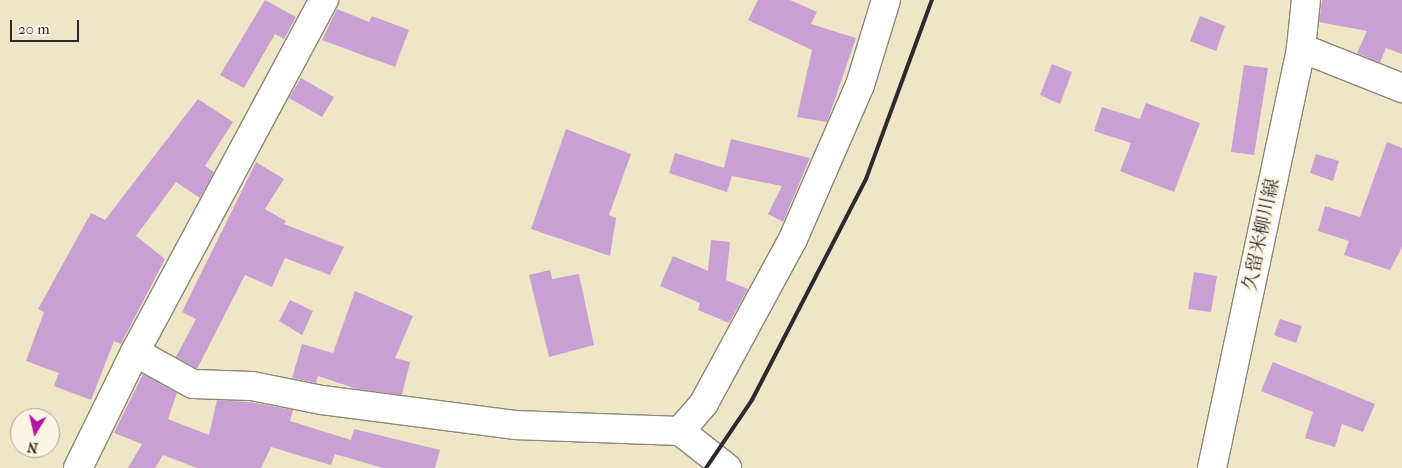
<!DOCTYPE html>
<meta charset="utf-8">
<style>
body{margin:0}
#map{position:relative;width:1402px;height:468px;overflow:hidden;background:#eee6c6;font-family:"IM FELL French Canon","Noto Serif JP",serif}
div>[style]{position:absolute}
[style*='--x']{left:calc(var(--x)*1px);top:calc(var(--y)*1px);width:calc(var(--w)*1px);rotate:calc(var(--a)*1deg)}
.building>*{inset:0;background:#c9a0d3}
.roads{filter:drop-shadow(1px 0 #8c8878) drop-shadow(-1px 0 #8c8878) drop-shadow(0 1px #8c8878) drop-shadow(0 -1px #8c8878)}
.minor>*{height:28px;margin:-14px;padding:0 14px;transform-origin:14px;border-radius:14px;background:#fff}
.major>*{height:28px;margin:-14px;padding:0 14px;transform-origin:14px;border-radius:14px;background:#fff}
.rail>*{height:4px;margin:-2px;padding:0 2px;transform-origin:2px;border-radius:2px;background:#2b2b2b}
span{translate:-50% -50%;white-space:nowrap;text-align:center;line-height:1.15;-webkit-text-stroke:5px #fcf5e5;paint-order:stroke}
.street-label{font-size:19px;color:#2b2b2b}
.north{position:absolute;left:10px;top:408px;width:50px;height:50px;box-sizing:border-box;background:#fcf5e5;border:1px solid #a8a49b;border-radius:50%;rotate:189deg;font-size:14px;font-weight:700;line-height:20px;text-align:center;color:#2b2b2b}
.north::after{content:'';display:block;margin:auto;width:18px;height:22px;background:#b5179e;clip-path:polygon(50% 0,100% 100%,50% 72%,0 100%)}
.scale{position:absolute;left:10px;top:20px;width:69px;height:22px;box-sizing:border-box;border:2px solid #2b2b2b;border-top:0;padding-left:6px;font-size:15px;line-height:18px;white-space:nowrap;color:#2b2b2b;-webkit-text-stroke:4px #fcf5e5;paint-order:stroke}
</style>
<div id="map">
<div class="building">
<i style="clip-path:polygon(265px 0,296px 17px,284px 39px,275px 34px,244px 88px,220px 75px)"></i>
<i style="clip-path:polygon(758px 0,790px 0,817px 12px,811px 24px,856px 38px,827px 122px,797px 117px,812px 50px,748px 20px)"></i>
<i style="clip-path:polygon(1322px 0,1402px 0,1402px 54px,1386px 48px,1380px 63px,1357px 53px,1367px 31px,1319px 22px)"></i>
<i style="clip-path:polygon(337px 9px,369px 22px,372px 16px,409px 30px,395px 67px,322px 40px)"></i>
<i style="clip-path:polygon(1200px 16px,1225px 26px,1216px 51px,1190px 41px)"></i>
<i style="clip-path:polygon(1052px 64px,1072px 72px,1060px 104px,1040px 95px)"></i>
<i style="clip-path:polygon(1244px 65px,1268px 68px,1254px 155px,1231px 152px)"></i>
<i style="clip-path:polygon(301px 78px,334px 97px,322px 117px,289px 98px)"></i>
<i style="clip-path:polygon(198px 99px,233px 122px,205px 166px,214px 172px,200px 198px,176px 182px,136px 236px,165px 259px,121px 344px,114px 341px,91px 400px,54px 386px,59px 373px,26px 361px,44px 312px,38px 309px,91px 213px,105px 220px)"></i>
<i style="clip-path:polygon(1146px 103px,1200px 123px,1174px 192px,1120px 171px,1131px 143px,1094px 131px,1102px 107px,1140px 119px)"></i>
<i style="clip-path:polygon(566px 129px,631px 154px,609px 215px,616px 218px,610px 256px,531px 229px)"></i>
<i style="clip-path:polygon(731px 139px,810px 158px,783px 222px,768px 214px,782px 186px,732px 176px,727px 192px,669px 173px,675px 153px,724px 168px)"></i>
<i style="clip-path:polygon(1387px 142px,1402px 148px,1402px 247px,1390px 270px,1344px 255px,1349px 241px,1318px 231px,1325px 206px,1360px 217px)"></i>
<i style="clip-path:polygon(1316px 154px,1339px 161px,1333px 181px,1310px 173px)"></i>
<i style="clip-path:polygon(256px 162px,284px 179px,265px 209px,286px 221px,284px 224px,344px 247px,330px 275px,285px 258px,272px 287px,245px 275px,197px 369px,176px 357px,196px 319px,182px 312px)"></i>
<i style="clip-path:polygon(711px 240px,730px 242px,726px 280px,748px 289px,729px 323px,698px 310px,700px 303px,660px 286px,673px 256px,708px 271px)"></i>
<i style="clip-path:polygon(550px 270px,552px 279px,579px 274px,594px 345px,549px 357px,529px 275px)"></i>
<i style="clip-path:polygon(1194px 272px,1217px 276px,1211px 312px,1188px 309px)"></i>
<i style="clip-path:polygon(355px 291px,413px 316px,395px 358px,410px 362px,402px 395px,357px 389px,318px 376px,316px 383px,292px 378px,302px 344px,333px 353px)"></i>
<i style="clip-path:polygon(290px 300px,313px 311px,302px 335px,279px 321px)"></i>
<i style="clip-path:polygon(1280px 319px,1302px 326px,1296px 343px,1274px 335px)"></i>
<i style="clip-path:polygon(1273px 362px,1375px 404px,1363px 432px,1342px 424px,1335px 447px,1305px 438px,1313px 412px,1261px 391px)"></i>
<i style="clip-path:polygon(143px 374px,177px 393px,168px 419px,209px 435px,217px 400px,250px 402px,293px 410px,290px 421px,351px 440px,354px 429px,440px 450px,435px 468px,383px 468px,335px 454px,331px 465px,271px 447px,261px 468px,197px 468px,163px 455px,155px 468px,128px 468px,142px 444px,114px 433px)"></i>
</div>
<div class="roads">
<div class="minor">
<i style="--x:1301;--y:48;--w:109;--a:21.6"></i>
<i style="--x:135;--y:352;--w:66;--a:28.9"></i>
<i style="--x:193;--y:384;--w:59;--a:1.9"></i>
<i style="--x:252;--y:386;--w:71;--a:11.3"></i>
<i style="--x:322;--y:400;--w:194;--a:7.4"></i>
<i style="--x:514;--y:425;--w:166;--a:2.1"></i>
<i style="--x:680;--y:431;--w:37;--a:-49"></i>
<i style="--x:704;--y:403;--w:187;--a:-61.5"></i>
<i style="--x:793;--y:239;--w:168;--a:-66.5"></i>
<i style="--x:860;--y:85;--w:89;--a:-73"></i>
<i style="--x:680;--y:431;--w:60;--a:38.2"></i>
<i style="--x:78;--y:468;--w:129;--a:-63.8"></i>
<i style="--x:135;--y:352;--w:400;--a:-61.8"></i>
</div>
<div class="major">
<i style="--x:1212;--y:468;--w:429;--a:-78"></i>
<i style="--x:1301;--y:48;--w:48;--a:-84.1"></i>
</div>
</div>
<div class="rail">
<i style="--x:706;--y:468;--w:82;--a:-55.9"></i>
<i style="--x:752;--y:400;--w:249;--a:-62.7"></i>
<i style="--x:866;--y:179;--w:191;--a:-69.8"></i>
</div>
<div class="street-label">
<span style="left:1262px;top:235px;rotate:-78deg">久留米柳川線</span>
</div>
<div class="north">N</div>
<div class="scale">20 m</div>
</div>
